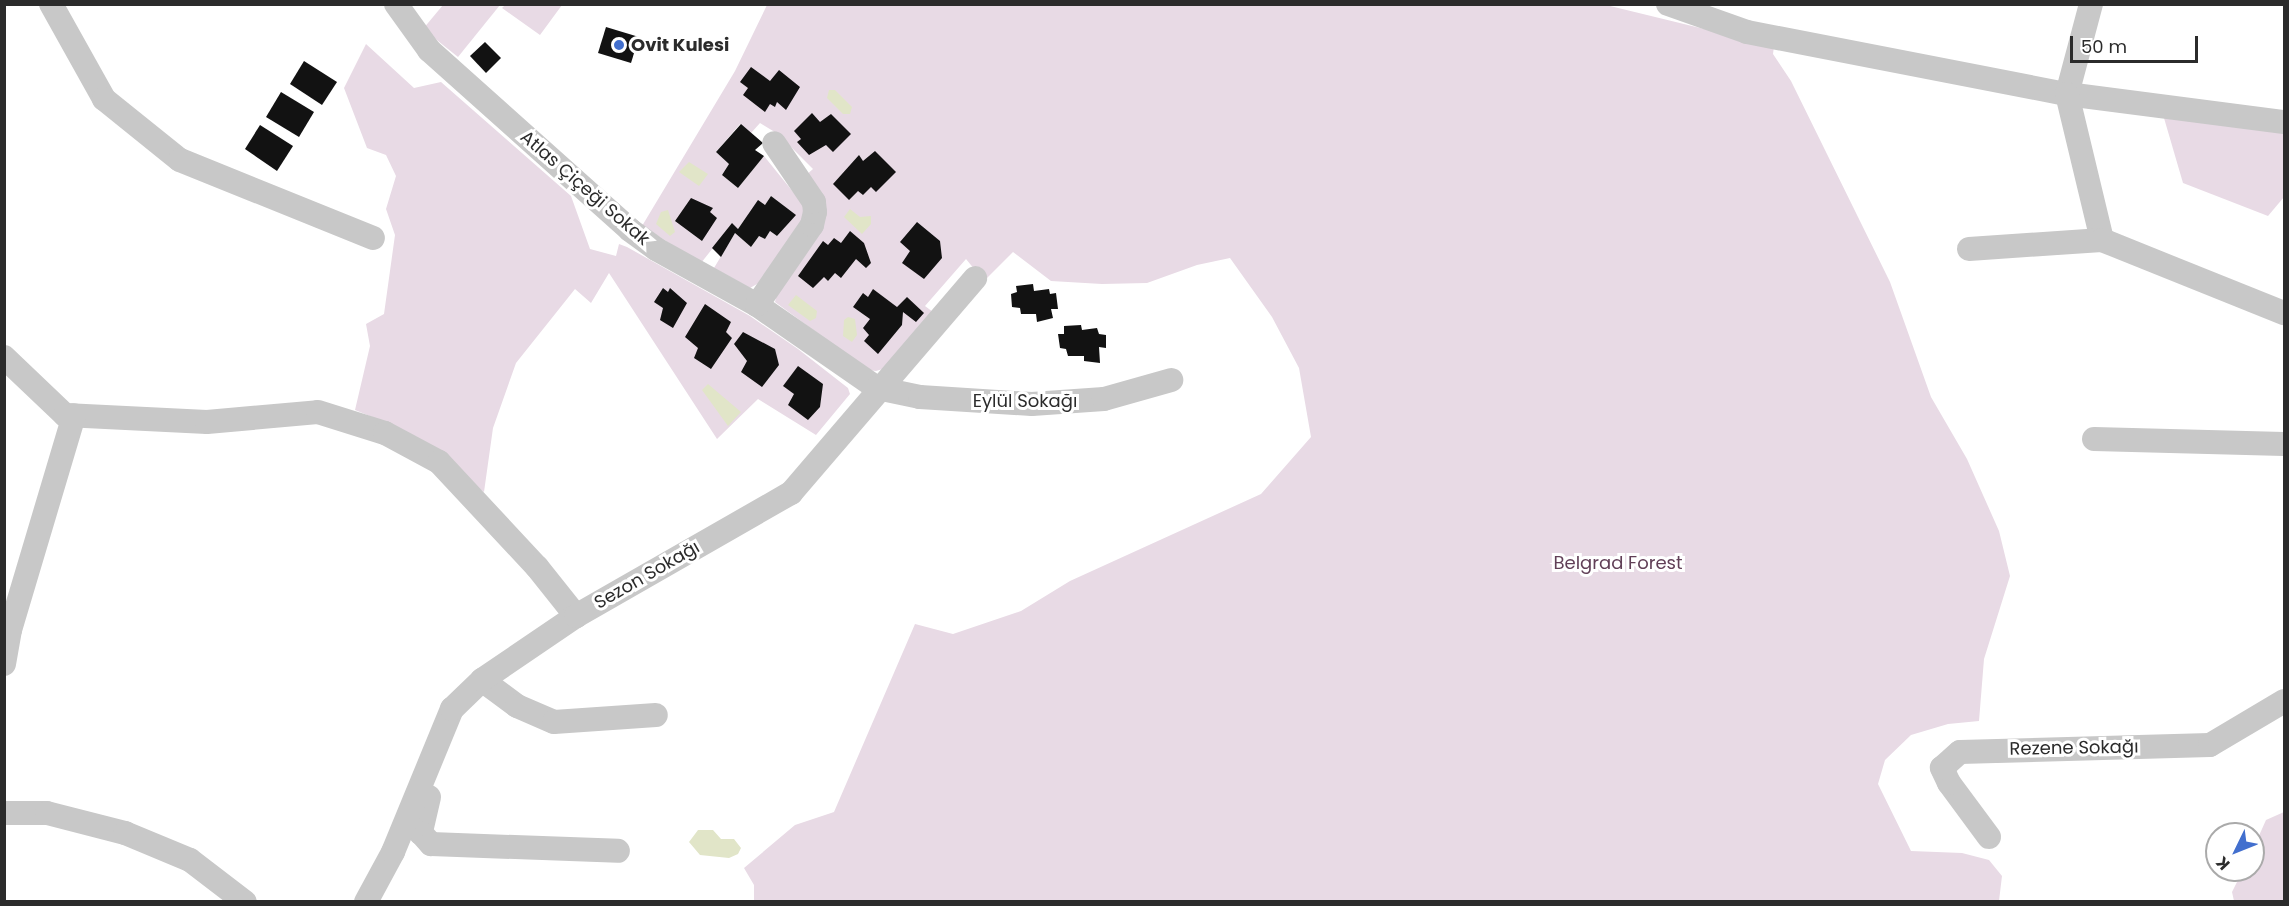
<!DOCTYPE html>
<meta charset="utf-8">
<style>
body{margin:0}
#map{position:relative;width:2289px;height:906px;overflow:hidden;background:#fff;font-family:Poppins,sans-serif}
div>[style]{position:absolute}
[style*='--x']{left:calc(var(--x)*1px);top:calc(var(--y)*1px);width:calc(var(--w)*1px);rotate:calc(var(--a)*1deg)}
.green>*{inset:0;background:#e8dae5}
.water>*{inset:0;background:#e1e5c8}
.building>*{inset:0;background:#121212}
.minor>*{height:24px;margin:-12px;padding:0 12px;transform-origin:12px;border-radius:12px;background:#c8c8c8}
.dots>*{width:16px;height:16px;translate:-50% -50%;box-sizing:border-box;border:3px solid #fff;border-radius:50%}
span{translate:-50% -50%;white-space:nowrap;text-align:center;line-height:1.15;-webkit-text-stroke:6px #fff;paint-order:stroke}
.poi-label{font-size:18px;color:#2b2b2b;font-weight:700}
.left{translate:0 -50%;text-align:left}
.street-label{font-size:18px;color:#2b2b2b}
.park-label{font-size:18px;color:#613f57}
.frame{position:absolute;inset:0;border:6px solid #2b2b2b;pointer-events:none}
.north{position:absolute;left:2205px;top:822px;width:60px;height:60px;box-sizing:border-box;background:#fff;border:2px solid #aaa;border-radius:50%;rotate:227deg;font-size:16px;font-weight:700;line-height:24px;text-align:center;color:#2b2b2b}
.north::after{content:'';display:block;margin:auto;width:21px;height:27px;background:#426fce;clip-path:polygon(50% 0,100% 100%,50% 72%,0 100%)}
.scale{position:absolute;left:2070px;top:36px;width:128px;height:27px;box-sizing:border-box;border:3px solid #2b2b2b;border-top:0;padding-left:8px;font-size:18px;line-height:21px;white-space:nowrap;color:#2b2b2b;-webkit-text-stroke:4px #fff;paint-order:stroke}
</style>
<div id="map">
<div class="green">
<i style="clip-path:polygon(443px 5px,500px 5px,458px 57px,423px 29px)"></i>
<i style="clip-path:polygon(505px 5px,505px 4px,562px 5px,540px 35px,502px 8px)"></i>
<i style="clip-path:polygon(767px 5px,1606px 5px,1774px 46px,1773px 54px,1791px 81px,1890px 282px,1931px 397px,1967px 459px,1999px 531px,2010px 576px,1984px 659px,1979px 721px,1948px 724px,1911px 735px,1885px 760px,1878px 784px,1911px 851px,1962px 853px,1989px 860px,2002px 876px,1999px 901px,754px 901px,754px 885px,744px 868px,795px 825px,834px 812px,915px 624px,953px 634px,1021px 611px,1070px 581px,1261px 494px,1311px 437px,1299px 368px,1272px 317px,1230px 258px,1197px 265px,1147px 283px,1102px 284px,1051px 281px,1013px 252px,984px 281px,966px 259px,925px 306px,933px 312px,886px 368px,876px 371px,868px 370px,775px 302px,778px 289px,814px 238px,805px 176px,813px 169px,778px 134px,760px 123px,751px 133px,740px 124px,716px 152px,729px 164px,722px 175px,738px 188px,764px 156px,806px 208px,805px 222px,764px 280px,750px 288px,714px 268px,735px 233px,751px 247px,759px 236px,765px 239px,770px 231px,777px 236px,795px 215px,771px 196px,765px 205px,758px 201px,738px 229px,732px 224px,701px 263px,642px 226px,735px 71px)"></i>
<i style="clip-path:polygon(366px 44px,414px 88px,441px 82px,571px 196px,590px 249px,616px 256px,619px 244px,627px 247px,750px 316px,798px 349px,848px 388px,850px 394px,816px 435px,758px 399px,717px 439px,609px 273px,591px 303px,575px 289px,516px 363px,493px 428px,484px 492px,377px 419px,355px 410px,370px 346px,366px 324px,384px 314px,395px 235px,386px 209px,396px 176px,386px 155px,367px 148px,344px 88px)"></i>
<i style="clip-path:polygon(2164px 118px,2284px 132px,2284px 197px,2268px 216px,2183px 183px)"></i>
<i style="clip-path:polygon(2284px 812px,2284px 901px,2234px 901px,2232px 892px,2243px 870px,2253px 870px,2253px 849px,2266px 820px)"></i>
</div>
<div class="water">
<i style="clip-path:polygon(829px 90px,835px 90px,852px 107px,850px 114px,843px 114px,827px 98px)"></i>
<i style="clip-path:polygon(689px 162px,708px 174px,699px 186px,679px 172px)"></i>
<i style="clip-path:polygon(850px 209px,860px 217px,871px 216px,871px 224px,862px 234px,844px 217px)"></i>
<i style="clip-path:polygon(668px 210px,675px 232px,670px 236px,656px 224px,661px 212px)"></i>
<i style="clip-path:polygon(796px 295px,817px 311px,816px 318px,810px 321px,788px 305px)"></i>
<i style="clip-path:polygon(848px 317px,855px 319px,857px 335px,852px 342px,843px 336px,844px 320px)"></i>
<i style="clip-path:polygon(708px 384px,741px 412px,728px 426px,702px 390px)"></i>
<i style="clip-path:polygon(698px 830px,713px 830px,721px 839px,734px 839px,741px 848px,738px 854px,729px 858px,700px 855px,689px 842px)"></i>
</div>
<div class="building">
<i style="clip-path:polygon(606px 27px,639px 37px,631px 63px,598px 53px)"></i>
<i style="clip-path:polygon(485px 42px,501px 58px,486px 73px,470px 56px)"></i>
<i style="clip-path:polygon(304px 61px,337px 82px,322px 105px,290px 84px)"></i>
<i style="clip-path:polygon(751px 67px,770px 81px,779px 70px,800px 87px,786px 110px,777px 102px,775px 107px,770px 104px,765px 112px,743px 95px,748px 88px,740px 82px)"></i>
<i style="clip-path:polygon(281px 92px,314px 112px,299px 137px,266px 117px)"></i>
<i style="clip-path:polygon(812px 113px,820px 122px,831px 114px,851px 134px,833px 152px,826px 145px,809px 155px,797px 142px,801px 139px,794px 131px)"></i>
<i style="clip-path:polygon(741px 124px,763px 143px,755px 150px,764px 156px,738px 188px,722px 175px,729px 164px,716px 152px)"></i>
<i style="clip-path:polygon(260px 125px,293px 146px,277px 171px,245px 149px)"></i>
<i style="clip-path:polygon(875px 151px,896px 172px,876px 192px,871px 187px,863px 195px,858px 191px,849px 200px,833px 184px,859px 155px,863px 161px)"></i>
<i style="clip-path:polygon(771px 196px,796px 215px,777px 236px,770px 231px,765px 239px,759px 236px,751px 247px,735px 233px,721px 257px,712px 248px,732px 223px,738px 229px,758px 200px,765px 205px)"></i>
<i style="clip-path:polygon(691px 198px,713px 208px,710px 212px,717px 218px,702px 241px,675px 221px)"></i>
<i style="clip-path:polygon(917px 222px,940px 241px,942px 258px,924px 279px,902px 263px,910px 251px,900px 242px)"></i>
<i style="clip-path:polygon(850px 231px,864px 243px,871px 263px,866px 268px,856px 259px,841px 278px,835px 273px,828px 281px,824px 277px,813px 288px,798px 276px,823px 241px,828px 245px,834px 238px,841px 243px)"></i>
<i style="clip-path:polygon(1033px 284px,1034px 291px,1049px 289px,1050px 294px,1056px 293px,1058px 309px,1051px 309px,1053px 318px,1037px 322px,1036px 314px,1021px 314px,1020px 308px,1012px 307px,1011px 294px,1017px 292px,1016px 286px)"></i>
<i style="clip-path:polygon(663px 288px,668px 292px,670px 288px,687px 303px,673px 328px,660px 320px,663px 308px,654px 302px)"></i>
<i style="clip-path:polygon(873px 289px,897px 307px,907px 297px,924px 313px,916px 322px,903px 312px,902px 325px,878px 354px,864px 341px,869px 335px,863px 328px,870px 319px,853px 307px,863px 293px,868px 297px)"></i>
<i style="clip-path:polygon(705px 304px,731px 322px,726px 332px,732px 338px,711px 369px,694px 358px,698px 348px,685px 337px)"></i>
<i style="clip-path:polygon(1081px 325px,1082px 330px,1097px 328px,1099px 334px,1106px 335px,1106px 348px,1099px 347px,1100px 363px,1084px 361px,1084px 356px,1068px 356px,1066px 349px,1060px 348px,1058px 334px,1064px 334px,1064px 326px)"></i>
<i style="clip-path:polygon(743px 332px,775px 349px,779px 365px,762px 387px,741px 372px,747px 361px,734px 344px)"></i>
<i style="clip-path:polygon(798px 366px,823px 384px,820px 407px,808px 420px,788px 405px,794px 394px,783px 386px)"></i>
</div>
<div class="minor">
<i style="--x:51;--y:4;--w:109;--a:60.8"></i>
<i style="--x:104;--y:99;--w:97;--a:38.8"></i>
<i style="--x:180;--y:160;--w:208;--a:22"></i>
<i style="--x:396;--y:4;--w:57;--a:54.3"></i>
<i style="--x:429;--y:50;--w:270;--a:41.8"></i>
<i style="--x:630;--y:230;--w:32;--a:36"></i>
<i style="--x:656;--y:249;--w:115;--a:29"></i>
<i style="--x:757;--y:305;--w:146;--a:34.7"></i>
<i style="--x:877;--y:388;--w:44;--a:11.8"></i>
<i style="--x:920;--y:397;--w:112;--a:3.6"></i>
<i style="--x:1032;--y:404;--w:72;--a:-4"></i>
<i style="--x:1104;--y:399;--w:70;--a:-15.8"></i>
<i style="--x:1668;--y:4;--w:84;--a:19.5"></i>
<i style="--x:1747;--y:32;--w:326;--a:11"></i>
<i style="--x:2067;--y:94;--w:219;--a:7.4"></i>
<i style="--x:2091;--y:4;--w:93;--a:104.9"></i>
<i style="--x:2067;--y:94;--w:150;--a:76.5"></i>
<i style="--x:1969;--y:249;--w:133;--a:-3.9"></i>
<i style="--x:2102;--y:240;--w:196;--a:21.9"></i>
<i style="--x:757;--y:305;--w:97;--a:-55.5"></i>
<i style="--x:812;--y:225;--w:13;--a:-77"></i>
<i style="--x:815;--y:212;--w:10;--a:-96"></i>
<i style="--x:814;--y:202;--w:71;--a:-124.1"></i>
<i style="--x:4;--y:357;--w:84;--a:43.6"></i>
<i style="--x:65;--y:415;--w:142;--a:2.8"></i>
<i style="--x:207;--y:422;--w:111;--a:-5.1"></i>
<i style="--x:318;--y:412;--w:70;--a:17.4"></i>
<i style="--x:385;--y:433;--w:61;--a:28.2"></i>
<i style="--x:439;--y:462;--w:144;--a:47"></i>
<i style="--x:537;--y:567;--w:63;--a:51.5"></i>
<i style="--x:2094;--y:439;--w:190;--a:1.5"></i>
<i style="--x:4;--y:628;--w:6;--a:18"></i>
<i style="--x:10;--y:630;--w:224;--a:-73.4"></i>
<i style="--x:4;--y:664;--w:35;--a:-80"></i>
<i style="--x:482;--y:680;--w:44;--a:36.6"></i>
<i style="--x:517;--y:706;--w:40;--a:23.4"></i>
<i style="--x:554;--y:722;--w:102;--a:-3.9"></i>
<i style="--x:429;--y:797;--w:37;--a:103"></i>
<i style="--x:421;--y:833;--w:15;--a:48"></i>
<i style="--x:431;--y:844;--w:187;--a:2.1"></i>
<i style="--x:4;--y:813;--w:43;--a:0"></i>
<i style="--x:47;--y:813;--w:81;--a:14.4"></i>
<i style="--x:125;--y:833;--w:70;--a:22.6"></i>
<i style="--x:190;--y:860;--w:69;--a:37.4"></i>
<i style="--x:1989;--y:837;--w:67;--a:-126.5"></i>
<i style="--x:1949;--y:783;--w:17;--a:-115"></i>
<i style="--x:1942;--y:768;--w:24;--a:-42"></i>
<i style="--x:1960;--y:752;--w:250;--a:-1.6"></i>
<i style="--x:2210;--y:745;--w:86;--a:-30.7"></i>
<i style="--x:366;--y:902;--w:57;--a:-61.6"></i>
<i style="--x:393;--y:852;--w:155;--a:-67.6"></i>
<i style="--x:452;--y:709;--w:42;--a:-44"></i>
<i style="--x:482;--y:680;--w:114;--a:-34.2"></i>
<i style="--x:576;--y:616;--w:248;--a:-29.8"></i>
<i style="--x:791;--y:493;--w:283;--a:-49.4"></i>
</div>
<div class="dots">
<i style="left:619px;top:45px;background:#426fce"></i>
</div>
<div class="poi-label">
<span class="left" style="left:631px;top:45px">Ovit Kulesi</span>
</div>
<div class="street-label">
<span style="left:585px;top:188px;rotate:41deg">Atlas Çiçeği Sokak</span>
<span style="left:1025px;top:401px">Eylül Sokağı</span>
<span style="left:647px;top:575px;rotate:-30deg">Sezon Sokağı</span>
<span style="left:2074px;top:748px;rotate:-1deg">Rezene Sokağı</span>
</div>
<div class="park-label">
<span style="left:1618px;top:563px">Belgrad Forest</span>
</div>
<div class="frame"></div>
<div class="north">K</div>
<div class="scale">50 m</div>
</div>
